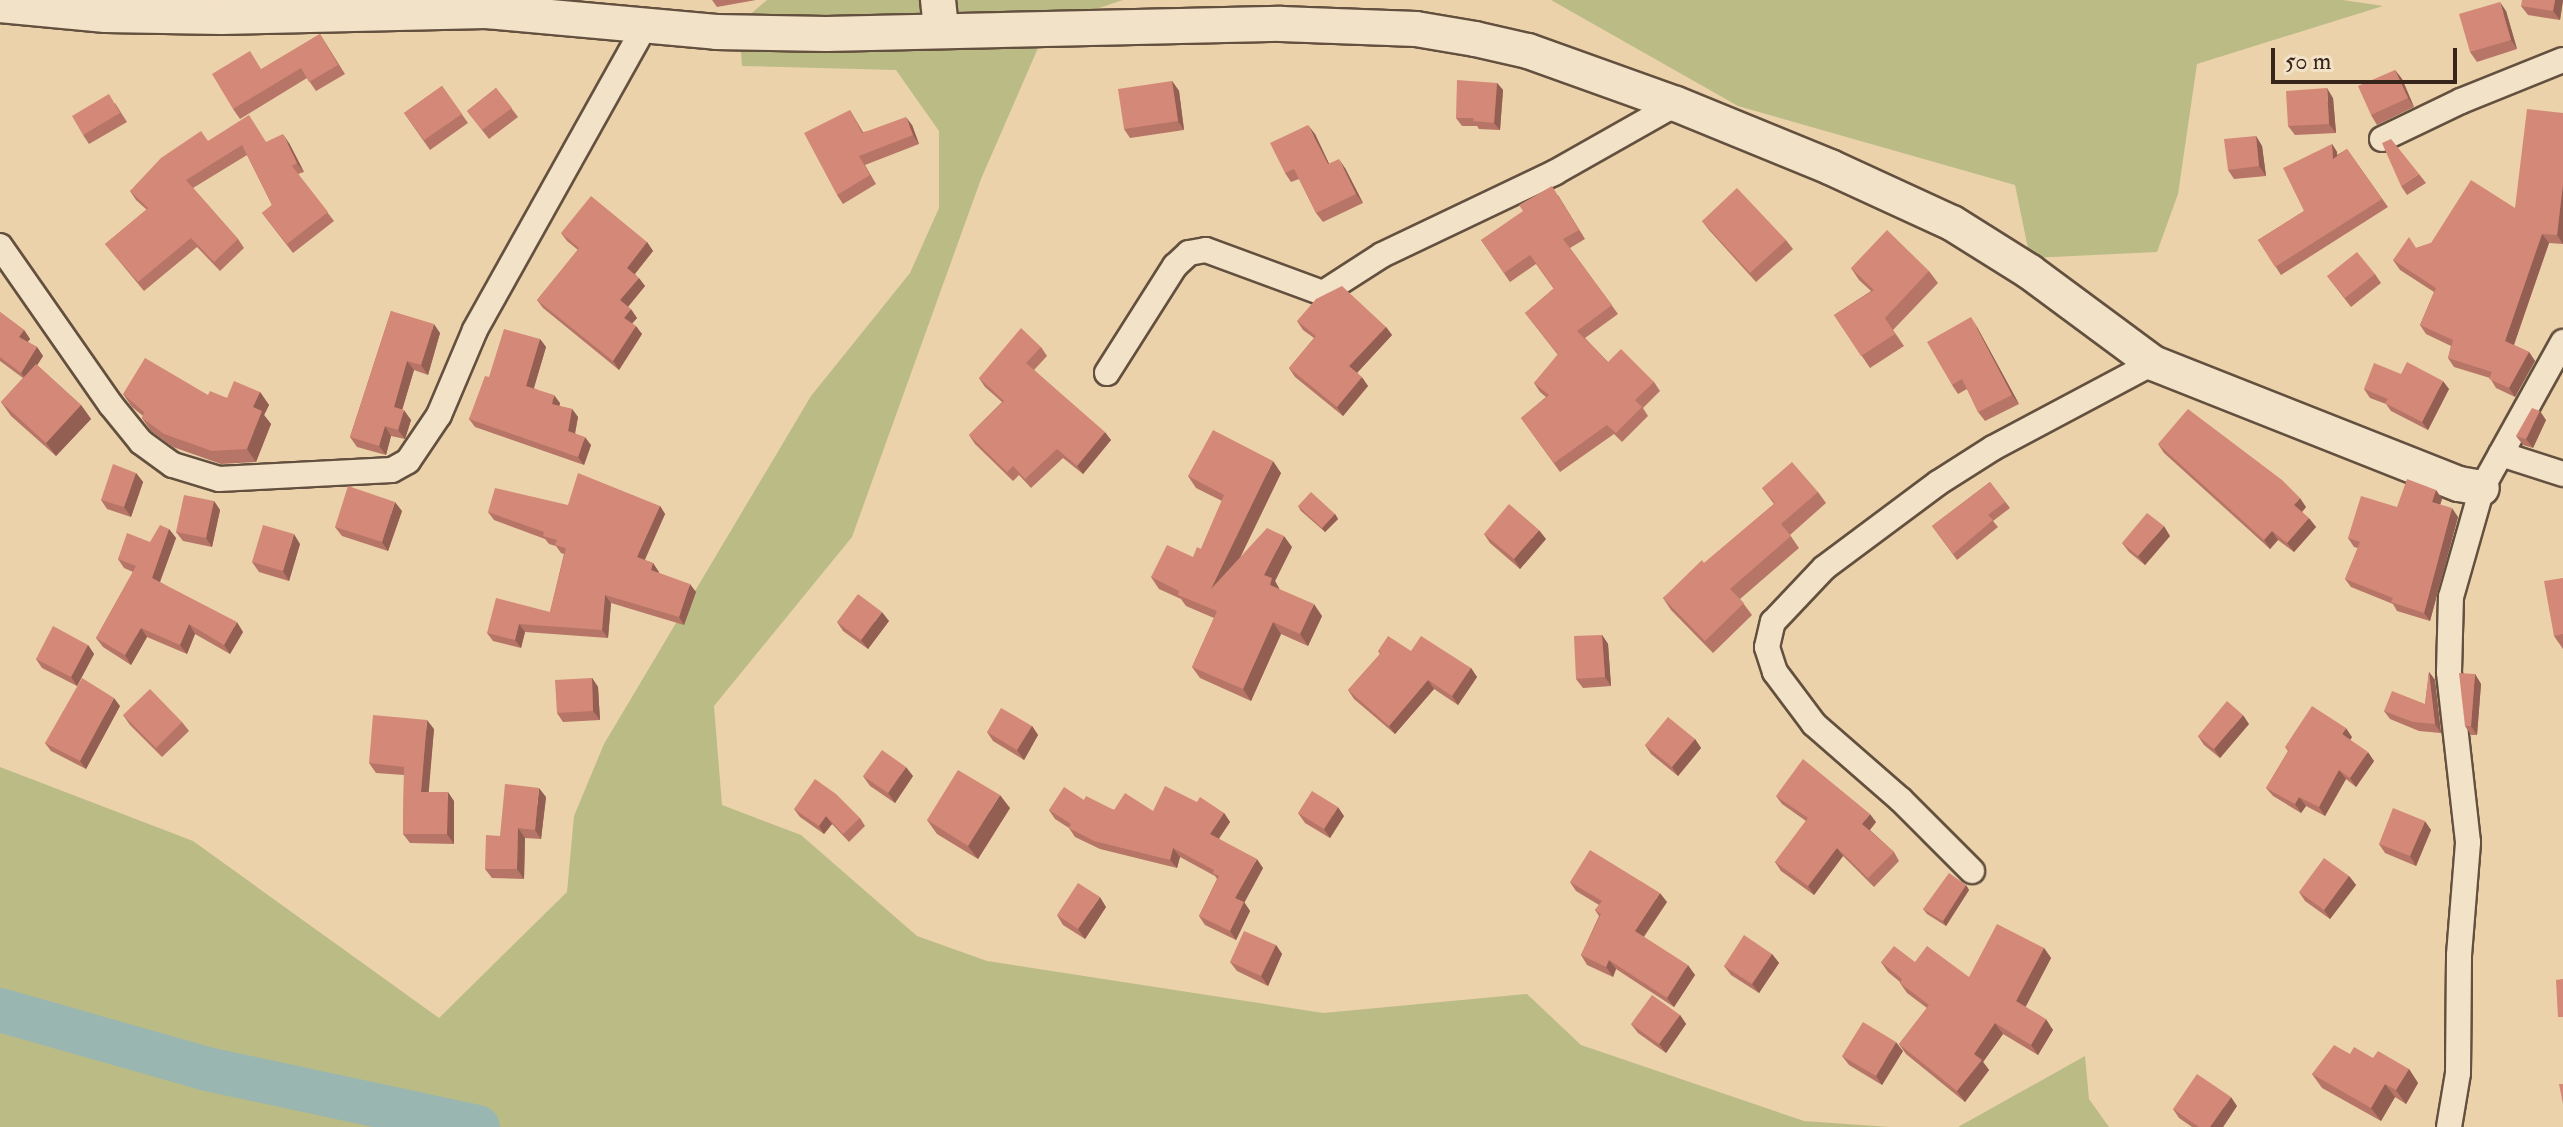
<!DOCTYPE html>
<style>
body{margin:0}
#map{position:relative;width:2563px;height:1127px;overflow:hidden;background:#ebd2ab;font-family:"IM FELL Double Pica",serif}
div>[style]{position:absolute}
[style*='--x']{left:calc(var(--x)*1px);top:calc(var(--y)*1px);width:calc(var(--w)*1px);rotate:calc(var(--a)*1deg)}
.green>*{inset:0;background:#bbbb86}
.river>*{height:44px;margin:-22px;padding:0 22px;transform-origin:22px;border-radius:22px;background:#9ab6b1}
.roads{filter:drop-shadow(2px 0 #64503f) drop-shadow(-2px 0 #64503f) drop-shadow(0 2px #64503f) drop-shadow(0 -2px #64503f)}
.street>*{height:24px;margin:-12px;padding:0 12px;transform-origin:12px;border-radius:12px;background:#f2e2c8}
.secondary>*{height:34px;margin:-17px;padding:0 17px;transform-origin:17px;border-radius:17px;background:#f2e2c8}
.wall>*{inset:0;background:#b67566}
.shaded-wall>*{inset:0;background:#945f53}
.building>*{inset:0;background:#d48877}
span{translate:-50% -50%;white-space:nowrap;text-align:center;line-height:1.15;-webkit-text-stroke:6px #f2e2c8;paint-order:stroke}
.scale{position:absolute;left:2271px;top:48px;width:186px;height:36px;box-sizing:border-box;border:4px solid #37241b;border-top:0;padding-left:10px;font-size:24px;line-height:28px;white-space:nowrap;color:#37241b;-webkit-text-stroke:6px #f2e2c8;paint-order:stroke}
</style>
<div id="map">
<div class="green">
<i style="clip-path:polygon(767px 0,1123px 0,1048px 25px,981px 179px,852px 537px,714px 706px,722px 805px,801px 835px,917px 936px,987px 961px,1323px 1013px,1527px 994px,1581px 1045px,1804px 1121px,1889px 1127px,0 1127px,0 767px,193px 841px,439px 1018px,567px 892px,574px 816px,604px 744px,811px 396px,910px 273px,939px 208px,939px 131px,896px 70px,742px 66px,739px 24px)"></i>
<i style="clip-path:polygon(1551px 0,2343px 0,2383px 6px,2197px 64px,2178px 194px,2157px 252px,2030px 258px,2015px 185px,1738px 106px)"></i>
<i style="clip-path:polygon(2085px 1056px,2089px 1099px,2109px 1127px,1958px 1127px)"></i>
</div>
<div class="river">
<i style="--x:0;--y:1010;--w:215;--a:15.9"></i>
<i style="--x:207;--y:1069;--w:277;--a:12.1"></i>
</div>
<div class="roads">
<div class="street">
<i style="--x:2382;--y:139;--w:88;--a:-25.7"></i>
<i style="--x:2461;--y:101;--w:110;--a:-21.9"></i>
<i style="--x:0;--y:246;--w:194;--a:55.1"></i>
<i style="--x:111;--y:405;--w:48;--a:51"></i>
<i style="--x:141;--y:442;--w:39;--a:36"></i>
<i style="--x:173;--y:465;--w:48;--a:16.9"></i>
<i style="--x:219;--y:479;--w:173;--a:-3"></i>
<i style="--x:392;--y:470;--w:18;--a:-29"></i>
<i style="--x:408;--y:461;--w:55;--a:-56"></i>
<i style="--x:439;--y:415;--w:92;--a:-67"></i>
<i style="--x:475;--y:330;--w:348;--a:-60.8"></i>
<i style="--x:1107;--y:373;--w:127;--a:-57.6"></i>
<i style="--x:1175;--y:266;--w:19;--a:-43"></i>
<i style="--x:1189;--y:253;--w:17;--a:-10"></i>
<i style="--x:1206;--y:250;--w:125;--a:20.2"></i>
<i style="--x:1323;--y:293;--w:70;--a:-32.8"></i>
<i style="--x:1382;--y:255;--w:191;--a:-25.5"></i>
<i style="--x:1554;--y:173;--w:140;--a:-29.5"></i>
<i style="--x:2501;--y:454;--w:65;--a:17.9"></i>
<i style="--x:1972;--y:871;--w:100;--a:-135"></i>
<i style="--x:1901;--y:800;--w:116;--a:-138.9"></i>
<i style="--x:1814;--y:724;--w:65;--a:-126.9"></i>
<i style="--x:1775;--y:672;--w:26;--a:-108"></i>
<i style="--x:1767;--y:647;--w:26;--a:-77"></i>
<i style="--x:1773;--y:622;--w:74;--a:-46.6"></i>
<i style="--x:1824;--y:568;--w:142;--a:-36.7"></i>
<i style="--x:1938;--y:483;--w:65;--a:-32.5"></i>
<i style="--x:1993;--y:448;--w:181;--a:-28"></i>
<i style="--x:2449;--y:1127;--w:55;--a:-80.5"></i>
<i style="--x:2458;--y:1073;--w:118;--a:-89.5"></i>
<i style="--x:2459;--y:955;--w:113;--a:-85.4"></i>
<i style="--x:2468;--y:842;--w:171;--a:-96.4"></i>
<i style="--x:2449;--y:672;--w:75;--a:-88.5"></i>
<i style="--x:2451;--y:597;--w:113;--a:-74.1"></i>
<i style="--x:2482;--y:488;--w:167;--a:-61"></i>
</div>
<div class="secondary">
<i style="--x:938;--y:0;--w:30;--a:84"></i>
<i style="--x:0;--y:5;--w:106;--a:5.4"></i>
<i style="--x:106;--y:15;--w:115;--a:1"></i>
<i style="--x:221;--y:17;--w:265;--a:-1.3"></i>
<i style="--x:486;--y:11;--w:231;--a:5.2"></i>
<i style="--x:716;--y:32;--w:110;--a:1"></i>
<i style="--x:826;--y:34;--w:455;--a:-1.3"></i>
<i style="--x:1281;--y:24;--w:135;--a:2.1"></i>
<i style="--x:1416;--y:29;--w:60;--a:9.6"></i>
<i style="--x:1475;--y:39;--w:54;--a:12.8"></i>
<i style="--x:1528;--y:51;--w:157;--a:19.7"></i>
<i style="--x:1676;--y:104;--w:166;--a:22.2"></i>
<i style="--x:1830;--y:167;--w:134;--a:24.7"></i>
<i style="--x:1952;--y:223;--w:92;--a:32.1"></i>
<i style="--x:2030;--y:272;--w:153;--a:36.5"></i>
<i style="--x:2153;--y:363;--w:329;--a:21.6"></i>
<i style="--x:2459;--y:484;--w:23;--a:10"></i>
</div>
</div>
<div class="wall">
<i style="clip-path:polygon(712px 0,756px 0,717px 7px)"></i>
<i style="clip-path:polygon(2563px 0,2560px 20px,2528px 15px,2521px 6px)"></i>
<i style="clip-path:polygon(2506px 11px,2517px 49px,2477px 62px,2470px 52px)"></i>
<i style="clip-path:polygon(320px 34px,345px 74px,316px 91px,307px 78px,240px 119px,233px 109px,262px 69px)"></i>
<i style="clip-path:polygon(2395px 70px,2402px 79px,2414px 107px,2377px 125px,2371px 115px)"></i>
<i style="clip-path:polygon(1172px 81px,1179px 91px,1184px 130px,1130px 138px,1124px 129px)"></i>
<i style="clip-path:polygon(1497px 83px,1503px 90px,1500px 130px,1479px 129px,1477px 126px,1462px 126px,1456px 118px)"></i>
<i style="clip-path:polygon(442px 86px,468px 123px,430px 150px,404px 113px)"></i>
<i style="clip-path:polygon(496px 88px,518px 117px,489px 139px,467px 111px)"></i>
<i style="clip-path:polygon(2333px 98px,2336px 133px,2295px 135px,2288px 126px)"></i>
<i style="clip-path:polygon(115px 103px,127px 122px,89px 144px,83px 135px)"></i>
<i style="clip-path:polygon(850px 110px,863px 132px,912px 125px,919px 144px,865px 165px,876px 184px,843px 204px,837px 195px)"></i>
<i style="clip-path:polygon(2563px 113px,2563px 244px,2549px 243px,2514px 345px,2529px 352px,2535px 361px,2515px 397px,2496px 388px,2490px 378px,2454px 367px,2448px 358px,2451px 346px,2426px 334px,2420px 325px,2434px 292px,2400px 270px,2393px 260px,2416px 248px,2431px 243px,2515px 208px)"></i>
<i style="clip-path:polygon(1315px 134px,1329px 164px,1345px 168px,1363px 203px,1323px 222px,1316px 213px,1299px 179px,1291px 182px,1285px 173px)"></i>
<i style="clip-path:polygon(2256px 136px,2262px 146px,2266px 176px,2234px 179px,2228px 170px)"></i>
<i style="clip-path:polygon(208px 141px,289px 143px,304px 172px,298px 174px,334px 221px,293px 253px,262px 213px,272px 205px,247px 155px,193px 188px,238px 239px,244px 248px,220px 271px,197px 247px,144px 291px,105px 244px,147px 210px,136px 200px,130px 191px)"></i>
<i style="clip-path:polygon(2332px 144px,2337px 152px,2337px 155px,2347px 149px,2388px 207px,2281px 275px,2258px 240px,2304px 211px)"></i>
<i style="clip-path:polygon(2419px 174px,2426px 183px,2407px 195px,2401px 186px)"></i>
<i style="clip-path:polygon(1558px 195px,1585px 239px,1570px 248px,1618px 314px,1585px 338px,1608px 362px,1654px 382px,1660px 391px,1643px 408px,1648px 416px,1622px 442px,1614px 434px,1560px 472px,1521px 418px,1546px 397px,1540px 392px,1534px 383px,1558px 355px,1525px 313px,1554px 289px,1536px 264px,1510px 282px,1481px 240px)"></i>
<i style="clip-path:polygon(1702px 221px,1786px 240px,1793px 249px,1756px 282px,1709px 230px)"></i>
<i style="clip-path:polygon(561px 233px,647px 242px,653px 251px,635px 274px,645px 286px,628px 307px,637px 318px,632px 323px,642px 334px,619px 370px,543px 308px,537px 300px,578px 250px,567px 241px)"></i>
<i style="clip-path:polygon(1851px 268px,1929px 271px,1938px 283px,1893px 330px,1904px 346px,1870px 368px,1834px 315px,1871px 291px,1859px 280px)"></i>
<i style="clip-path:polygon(2375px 274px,2381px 283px,2351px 307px,2327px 276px)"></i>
<i style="clip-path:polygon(391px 311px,440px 333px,428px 375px,414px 370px,402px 410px,411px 420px,405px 439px,391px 436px,386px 455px,357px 447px,350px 437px)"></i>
<i style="clip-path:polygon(0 312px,24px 330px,30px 339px,28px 342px,37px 347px,43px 356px,37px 365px,81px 405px,91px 419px,56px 456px,11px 416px,1px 402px,23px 378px,0 361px)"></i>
<i style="clip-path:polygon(1297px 321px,1386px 327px,1392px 335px,1357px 373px,1368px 386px,1343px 416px,1295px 377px,1289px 368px,1314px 338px,1303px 330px)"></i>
<i style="clip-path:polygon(1977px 327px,2019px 404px,1985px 421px,1978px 412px,1967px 389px,1958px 394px,1952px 385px)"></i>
<i style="clip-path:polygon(540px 339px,546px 347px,534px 388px,560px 403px,559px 406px,572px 409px,578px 417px,575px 433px,591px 445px,584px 465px,475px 427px,469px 419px,489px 377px)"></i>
<i style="clip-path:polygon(1041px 347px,1047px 356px,1034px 370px,1111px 440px,1083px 474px,1063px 458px,1031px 488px,1019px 475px,1013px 481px,975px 444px,969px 435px,1002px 402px,985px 387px,979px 378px)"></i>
<i style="clip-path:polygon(2401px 374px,2449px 389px,2428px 430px,2391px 411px,2386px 404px,2370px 398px,2364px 389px)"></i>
<i style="clip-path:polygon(260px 392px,269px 405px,264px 415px,271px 424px,256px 462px,221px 464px,173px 447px,151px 431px,142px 418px,143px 416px,132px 407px,123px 394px,208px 395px,227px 398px)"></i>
<i style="clip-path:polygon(2546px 420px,2533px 448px,2523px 445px,2516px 436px)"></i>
<i style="clip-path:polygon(2158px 444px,2306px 507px,2302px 512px,2316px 527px,2294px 552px,2278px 540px,2270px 549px,2164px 453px)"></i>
<i style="clip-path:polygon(136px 473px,143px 482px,131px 517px,107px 509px,101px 500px)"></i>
<i style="clip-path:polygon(1281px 473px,1240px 558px,1292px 547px,1275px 581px,1280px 590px,1322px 616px,1308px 646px,1281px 634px,1251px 701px,1200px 678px,1192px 667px,1214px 618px,1186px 606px,1181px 599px,1159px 589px,1151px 577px,1193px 557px,1201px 549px,1222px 501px,1196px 488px,1188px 476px)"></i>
<i style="clip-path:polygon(1990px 482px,2010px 508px,1993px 521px,1998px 527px,1957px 560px,1932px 526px)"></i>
<i style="clip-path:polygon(1762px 488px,1818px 492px,1826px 503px,1790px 535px,1799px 548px,1740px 599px,1752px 615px,1713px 653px,1671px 610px,1663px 598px,1774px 504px)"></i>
<i style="clip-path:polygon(2436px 490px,2442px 499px,2440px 505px,2458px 517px,2430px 621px,2397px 611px,2393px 604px,2351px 587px,2345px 579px,2358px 548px,2354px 547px,2348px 538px,2397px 507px)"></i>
<i style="clip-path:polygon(214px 501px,220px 510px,212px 547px,183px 541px,176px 532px)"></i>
<i style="clip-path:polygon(568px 505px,660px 506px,665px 514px,645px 560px,653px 563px,659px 573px,696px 592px,684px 625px,611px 603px,608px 638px,525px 632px,521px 648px,493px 641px,487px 633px,550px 612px,564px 554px,561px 553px,556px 546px,549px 544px,545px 539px,494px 520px,488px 512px)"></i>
<i style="clip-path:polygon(1298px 506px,1335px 514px,1338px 519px,1325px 532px,1301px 511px)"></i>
<i style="clip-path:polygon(402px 511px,388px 551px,342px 536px,335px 527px)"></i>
<i style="clip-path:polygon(169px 529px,176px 538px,160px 582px,243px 632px,230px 654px,195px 634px,187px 654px,147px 637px,131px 665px,103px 647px,96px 638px,133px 572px,124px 568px,118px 559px,150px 542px)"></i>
<i style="clip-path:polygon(1484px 534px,1546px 539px,1520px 569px,1490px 543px)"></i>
<i style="clip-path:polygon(2170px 536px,2145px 565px,2129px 552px,2122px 543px)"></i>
<i style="clip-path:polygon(300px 544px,289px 581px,259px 572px,252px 562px)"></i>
<i style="clip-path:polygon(2563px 578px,2563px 649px,2554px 636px)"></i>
<i style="clip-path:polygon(889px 621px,868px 649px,843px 631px,837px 622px)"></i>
<i style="clip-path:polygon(1602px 635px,1608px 644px,1611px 686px,1583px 688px,1576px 679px)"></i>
<i style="clip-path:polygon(88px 645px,94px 654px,77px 686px,42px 668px,36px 659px)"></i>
<i style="clip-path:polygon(1378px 651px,1411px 651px,1471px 668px,1477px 677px,1458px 705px,1434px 689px,1395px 734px,1354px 699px,1348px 690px,1380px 654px)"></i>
<i style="clip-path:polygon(2429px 672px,2435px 680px,2441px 733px,2419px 731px,2390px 719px,2384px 711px,2425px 704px)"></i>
<i style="clip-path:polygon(2475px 674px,2481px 684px,2477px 735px,2471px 735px,2465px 726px)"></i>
<i style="clip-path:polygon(592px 678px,598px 687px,600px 720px,563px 722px,557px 713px)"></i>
<i style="clip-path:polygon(120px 706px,86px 769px,51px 751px,45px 743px)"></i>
<i style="clip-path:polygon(123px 715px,182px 722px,189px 731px,162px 757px,130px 725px)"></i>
<i style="clip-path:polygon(2249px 724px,2220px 758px,2204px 745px,2198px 736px)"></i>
<i style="clip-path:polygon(1032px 726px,1038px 735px,1024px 760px,993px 741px,987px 732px)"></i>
<i style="clip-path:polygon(434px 729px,428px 792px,454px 801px,454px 844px,410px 843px,403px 834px,404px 775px,376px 773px,369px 763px)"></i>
<i style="clip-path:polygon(2352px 737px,2350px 740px,2374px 761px,2356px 787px,2346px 779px,2325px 816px,2306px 806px,2301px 813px,2273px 796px,2266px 788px,2288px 751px,2285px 747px)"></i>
<i style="clip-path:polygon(1695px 739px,1701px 748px,1678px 776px,1651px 754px,1645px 745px)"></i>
<i style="clip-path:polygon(863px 776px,913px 776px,895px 803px,870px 786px)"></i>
<i style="clip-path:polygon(1776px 796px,1876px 822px,1870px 830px,1894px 852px,1899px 861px,1874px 887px,1843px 856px,1814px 895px,1781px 871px,1775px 862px,1806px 821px,1782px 804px)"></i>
<i style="clip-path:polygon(546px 797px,541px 839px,525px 838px,524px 879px,492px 878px,485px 869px,500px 836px)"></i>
<i style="clip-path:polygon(1084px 800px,1114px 810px,1153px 811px,1197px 802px,1224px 813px,1230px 822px,1219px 839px,1263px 868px,1244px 902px,1250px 911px,1236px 940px,1205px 925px,1199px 916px,1217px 879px,1215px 876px,1180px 857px,1177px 868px,1100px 849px,1075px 837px,1069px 828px,1055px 819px,1049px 810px)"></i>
<i style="clip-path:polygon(1010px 808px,978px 859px,937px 834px,927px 820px)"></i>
<i style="clip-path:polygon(794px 809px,860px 818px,865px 826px,849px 842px,832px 824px,824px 834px,800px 817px)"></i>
<i style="clip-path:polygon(1298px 813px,1344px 816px,1330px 838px,1305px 823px)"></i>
<i style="clip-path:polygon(2431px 830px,2416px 866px,2385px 853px,2379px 844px)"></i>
<i style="clip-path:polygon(2349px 876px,2356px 885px,2330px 919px,2305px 901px,2299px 892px)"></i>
<i style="clip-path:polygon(1570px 882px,1667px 902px,1644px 937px,1695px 975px,1674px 1007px,1616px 969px,1613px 977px,1587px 965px,1581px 955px,1599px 916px,1595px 910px,1599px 905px,1576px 891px)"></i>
<i style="clip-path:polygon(1966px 885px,1969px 890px,1946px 926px,1927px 914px,1923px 909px)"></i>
<i style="clip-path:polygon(1106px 907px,1085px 939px,1063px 925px,1057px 915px)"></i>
<i style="clip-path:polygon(1276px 945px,1282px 954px,1268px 986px,1237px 971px,1230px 962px)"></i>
<i style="clip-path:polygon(2044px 948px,2051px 958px,2025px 1007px,2053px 1030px,2038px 1055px,2003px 1034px,1983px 1062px,1989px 1070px,1965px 1102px,1906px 1054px,1899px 1044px,1927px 1008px,1907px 993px,1900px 983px,1900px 982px,1888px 972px,1881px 962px,1915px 962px,1969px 977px)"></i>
<i style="clip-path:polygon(1772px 954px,1779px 963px,1759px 993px,1731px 975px,1724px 966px)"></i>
<i style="clip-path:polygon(1680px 1015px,1686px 1024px,1666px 1053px,1638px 1033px,1631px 1024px)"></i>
<i style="clip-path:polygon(1903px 1051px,1882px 1085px,1849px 1065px,1842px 1056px)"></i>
<i style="clip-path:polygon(2350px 1054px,2373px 1058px,2409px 1069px,2418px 1083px,2406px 1104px,2395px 1097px,2381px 1121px,2322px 1088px,2312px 1074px)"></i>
<i style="clip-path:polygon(2237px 1106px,2223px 1127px,2192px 1127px,2179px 1118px,2173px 1109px)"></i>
</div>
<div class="shaded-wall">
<i style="clip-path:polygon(2555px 0,2563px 0,2560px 20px,2553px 11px)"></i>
<i style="clip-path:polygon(2500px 2px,2506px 11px,2517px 49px,2511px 40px)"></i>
<i style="clip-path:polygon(2395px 70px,2402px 79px,2414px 107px,2408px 98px)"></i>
<i style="clip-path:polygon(1172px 81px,1179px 91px,1184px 130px,1178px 121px)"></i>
<i style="clip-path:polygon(1497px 83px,1503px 90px,1500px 130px,1494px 123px)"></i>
<i style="clip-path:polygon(2327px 88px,2333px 98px,2336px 133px,2329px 124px)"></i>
<i style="clip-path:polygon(906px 117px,912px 125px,919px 144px,913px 135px)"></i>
<i style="clip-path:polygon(1308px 125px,1315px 134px,1334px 174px,1328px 164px)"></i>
<i style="clip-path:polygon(283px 134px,289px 143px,304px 172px,297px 163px)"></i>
<i style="clip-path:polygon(2256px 136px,2262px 146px,2266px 176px,2259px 166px)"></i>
<i style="clip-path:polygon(2332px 144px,2337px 152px,2338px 167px,2333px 159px)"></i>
<i style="clip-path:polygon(1339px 159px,1345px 168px,1363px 203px,1356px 194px)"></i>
<i style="clip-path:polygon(2563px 184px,2563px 244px,2557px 235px)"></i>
<i style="clip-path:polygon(2542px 234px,2549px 243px,2512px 350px,2505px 341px)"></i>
<i style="clip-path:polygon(647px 242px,653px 251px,633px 276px,627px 268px)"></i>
<i style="clip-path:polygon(639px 278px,645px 286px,626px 309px,620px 300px)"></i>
<i style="clip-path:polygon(631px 309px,637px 318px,630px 326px,624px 318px)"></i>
<i style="clip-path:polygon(1971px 317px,1977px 327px,2019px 404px,2012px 395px)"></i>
<i style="clip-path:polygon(434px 324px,440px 333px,428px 375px,421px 365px)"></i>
<i style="clip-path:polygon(636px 326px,642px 334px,619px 370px,613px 361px)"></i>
<i style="clip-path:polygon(1386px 327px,1392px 335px,1355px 375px,1349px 366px)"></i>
<i style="clip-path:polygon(24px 330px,30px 339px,25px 345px,19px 337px)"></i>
<i style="clip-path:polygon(540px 339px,546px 347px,532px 394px,526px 386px)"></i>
<i style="clip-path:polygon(37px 347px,43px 356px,27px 381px,21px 373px)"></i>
<i style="clip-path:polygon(2529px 352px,2535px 361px,2515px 397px,2509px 388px)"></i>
<i style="clip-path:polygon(407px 361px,414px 370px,400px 417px,394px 407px)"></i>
<i style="clip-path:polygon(1362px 377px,1368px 386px,1343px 416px,1337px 407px)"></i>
<i style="clip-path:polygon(2443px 381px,2449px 389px,2428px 430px,2422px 422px)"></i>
<i style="clip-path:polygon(260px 392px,269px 405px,264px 415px,271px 424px,256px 462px,247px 449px,253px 407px)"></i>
<i style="clip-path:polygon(554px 395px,560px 403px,558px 413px,552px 404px)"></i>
<i style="clip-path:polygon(81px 405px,91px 419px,56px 456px,46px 443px)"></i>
<i style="clip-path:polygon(572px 409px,578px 417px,574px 439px,568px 431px)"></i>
<i style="clip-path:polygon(404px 410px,411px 420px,405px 439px,398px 430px)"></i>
<i style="clip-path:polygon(2540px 411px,2546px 420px,2533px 448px,2526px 439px)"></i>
<i style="clip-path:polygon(385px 426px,391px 436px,386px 455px,379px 446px)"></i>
<i style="clip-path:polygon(1105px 432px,1111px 440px,1083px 474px,1077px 466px)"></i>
<i style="clip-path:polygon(585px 437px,591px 445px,584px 465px,578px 457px)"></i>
<i style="clip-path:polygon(1273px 461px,1281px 473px,1219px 601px,1211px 589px)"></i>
<i style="clip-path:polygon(136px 473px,143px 482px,131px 517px,124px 507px)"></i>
<i style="clip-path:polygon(2436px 490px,2442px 499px,2438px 511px,2432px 502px)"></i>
<i style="clip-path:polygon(2300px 498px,2306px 507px,2300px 514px,2294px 505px)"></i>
<i style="clip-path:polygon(214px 501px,220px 510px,212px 547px,206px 538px)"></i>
<i style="clip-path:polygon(395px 502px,402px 511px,388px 551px,382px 542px)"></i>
<i style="clip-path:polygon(660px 506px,665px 514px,642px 565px,637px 557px)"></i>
<i style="clip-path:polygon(2452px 508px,2458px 517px,2430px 621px,2424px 613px)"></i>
<i style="clip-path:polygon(1335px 514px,1338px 519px,1325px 532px,1322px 528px)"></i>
<i style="clip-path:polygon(2309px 518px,2316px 527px,2294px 552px,2287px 543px)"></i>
<i style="clip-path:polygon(2164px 526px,2170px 536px,2145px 565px,2138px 556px)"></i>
<i style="clip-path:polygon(169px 529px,176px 538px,158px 587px,152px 578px)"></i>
<i style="clip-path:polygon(1539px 530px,1546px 539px,1520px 569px,1514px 559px)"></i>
<i style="clip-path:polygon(2272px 531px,2278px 540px,2270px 549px,2264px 540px)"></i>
<i style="clip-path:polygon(294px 534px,300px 544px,289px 581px,283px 571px)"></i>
<i style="clip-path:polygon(1284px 536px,1292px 547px,1275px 581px,1280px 590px,1278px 596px,1264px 575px)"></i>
<i style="clip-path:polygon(653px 563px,659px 572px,657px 578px,651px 570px)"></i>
<i style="clip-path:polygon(690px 584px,696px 592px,684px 625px,679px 617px)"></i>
<i style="clip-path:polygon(605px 595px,611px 603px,608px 638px,602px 630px)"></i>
<i style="clip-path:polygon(1314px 604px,1322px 616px,1308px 646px,1300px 634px)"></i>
<i style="clip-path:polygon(882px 612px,889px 621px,868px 649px,861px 640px)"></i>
<i style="clip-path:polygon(237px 622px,243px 632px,230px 654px,224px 645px)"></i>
<i style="clip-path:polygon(1273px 622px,1281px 634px,1251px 701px,1243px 689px)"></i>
<i style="clip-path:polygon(189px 624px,195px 634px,187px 654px,180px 645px)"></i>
<i style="clip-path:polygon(519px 624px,525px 632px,521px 648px,515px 640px)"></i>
<i style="clip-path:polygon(141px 628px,147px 637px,131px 665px,125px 655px)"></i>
<i style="clip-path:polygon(1602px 635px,1608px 644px,1611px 686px,1605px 677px)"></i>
<i style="clip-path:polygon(88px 645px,94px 654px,77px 686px,71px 677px)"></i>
<i style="clip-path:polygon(1471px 668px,1477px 677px,1458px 705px,1452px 696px)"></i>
<i style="clip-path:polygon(2429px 672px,2435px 680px,2441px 733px,2435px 724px)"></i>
<i style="clip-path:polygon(2475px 674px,2481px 684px,2477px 735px,2471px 726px)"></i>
<i style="clip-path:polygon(592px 678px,598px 687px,600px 720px,593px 711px)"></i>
<i style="clip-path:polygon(1428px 680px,1434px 689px,1395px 734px,1389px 726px)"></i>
<i style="clip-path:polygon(114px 698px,120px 706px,86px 769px,80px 761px)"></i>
<i style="clip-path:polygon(2243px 715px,2249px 724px,2220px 758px,2214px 749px)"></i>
<i style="clip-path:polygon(427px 720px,434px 729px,428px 801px,421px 792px)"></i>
<i style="clip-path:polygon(1032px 726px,1038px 735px,1024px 760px,1017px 750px)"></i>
<i style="clip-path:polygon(2346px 728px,2352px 737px,2348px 743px,2342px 734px)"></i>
<i style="clip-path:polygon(1695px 739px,1701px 748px,1678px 776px,1672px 767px)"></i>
<i style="clip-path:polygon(2368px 752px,2374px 761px,2356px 787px,2350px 778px)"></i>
<i style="clip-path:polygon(906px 767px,913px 776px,895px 803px,888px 793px)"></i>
<i style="clip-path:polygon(2339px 770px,2346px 779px,2325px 816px,2319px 807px)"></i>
<i style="clip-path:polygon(539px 788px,546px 797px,541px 839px,535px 830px)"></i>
<i style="clip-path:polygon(448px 792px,454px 801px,454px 844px,447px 834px)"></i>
<i style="clip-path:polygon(1000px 795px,1010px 808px,978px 859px,968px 846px)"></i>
<i style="clip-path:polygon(2299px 797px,2306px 806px,2301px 813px,2295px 804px)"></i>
<i style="clip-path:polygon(1338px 807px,1344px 816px,1330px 838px,1324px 829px)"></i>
<i style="clip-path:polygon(1224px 813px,1230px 822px,1216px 842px,1210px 834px)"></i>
<i style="clip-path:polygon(1870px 814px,1876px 822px,1868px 832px,1862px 824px)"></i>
<i style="clip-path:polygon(826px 816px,832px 824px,824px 834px,819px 826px)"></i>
<i style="clip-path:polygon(2425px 821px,2431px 830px,2416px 866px,2410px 856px)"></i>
<i style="clip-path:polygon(518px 828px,525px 838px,524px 879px,517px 869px)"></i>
<i style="clip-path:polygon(1173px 848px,1180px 857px,1177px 868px,1170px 860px)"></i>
<i style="clip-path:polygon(1837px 848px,1843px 856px,1814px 895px,1808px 886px)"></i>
<i style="clip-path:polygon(1257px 859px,1263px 868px,1242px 907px,1235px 898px)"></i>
<i style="clip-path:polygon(2349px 876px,2356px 885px,2330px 919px,2324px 910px)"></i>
<i style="clip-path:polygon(1966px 885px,1969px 890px,1946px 926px,1943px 921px)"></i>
<i style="clip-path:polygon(1660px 893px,1667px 902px,1641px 940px,1635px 931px)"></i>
<i style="clip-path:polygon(1100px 897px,1106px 907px,1085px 939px,1078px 929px)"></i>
<i style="clip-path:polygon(1244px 902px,1250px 911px,1236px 940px,1230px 931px)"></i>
<i style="clip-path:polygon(1276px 945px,1282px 954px,1268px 986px,1261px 976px)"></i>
<i style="clip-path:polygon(2044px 948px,2051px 958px,2023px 1012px,2016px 1001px)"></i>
<i style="clip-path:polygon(1772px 954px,1779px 963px,1759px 993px,1752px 984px)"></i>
<i style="clip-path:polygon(1609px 960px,1616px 969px,1613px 977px,1606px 967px)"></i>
<i style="clip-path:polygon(1688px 965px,1695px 975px,1674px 1007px,1667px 998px)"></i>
<i style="clip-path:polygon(1680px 1015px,1686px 1024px,1666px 1053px,1659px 1044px)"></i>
<i style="clip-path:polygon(2046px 1019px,2053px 1030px,2038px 1055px,2031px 1045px)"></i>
<i style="clip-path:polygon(1995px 1023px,2003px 1034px,1983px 1062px,1989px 1070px,1965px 1102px,1957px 1091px,1974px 1054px)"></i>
<i style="clip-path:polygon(1896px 1042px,1903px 1051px,1882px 1085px,1876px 1076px)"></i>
<i style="clip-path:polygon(2409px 1069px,2418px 1083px,2406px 1104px,2396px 1090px)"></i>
<i style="clip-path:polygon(2385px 1084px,2395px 1097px,2381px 1121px,2371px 1108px)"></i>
<i style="clip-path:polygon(2231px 1097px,2237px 1106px,2223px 1127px,2210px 1127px)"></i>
</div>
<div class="building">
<i style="clip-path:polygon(2522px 0,2555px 0,2553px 11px,2521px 6px)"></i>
<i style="clip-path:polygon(2500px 2px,2511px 40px,2470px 52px,2459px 14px)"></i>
<i style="clip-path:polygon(320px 34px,338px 65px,309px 82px,301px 68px,233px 109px,212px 74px,250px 51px,261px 69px)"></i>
<i style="clip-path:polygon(2395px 70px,2408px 98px,2371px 115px,2358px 86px)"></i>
<i style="clip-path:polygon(1457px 80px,1497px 83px,1494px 123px,1473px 121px,1474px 118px,1456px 118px)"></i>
<i style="clip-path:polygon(1172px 81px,1178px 121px,1124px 129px,1118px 89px)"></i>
<i style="clip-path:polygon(442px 86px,462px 114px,424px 140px,404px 113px)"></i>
<i style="clip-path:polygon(496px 88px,512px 108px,482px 130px,467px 111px)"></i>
<i style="clip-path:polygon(2327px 88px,2329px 124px,2288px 126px,2286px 91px)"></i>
<i style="clip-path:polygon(109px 94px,120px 113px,83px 135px,72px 116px)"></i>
<i style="clip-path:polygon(2527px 109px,2563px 113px,2563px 184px,2557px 235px,2542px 234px,2505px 341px,2529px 352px,2509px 388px,2489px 379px,2492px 372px,2448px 358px,2453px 340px,2420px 325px,2436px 288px,2393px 260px,2409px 237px,2416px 248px,2431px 243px,2471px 180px,2515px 208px)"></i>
<i style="clip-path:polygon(850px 110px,862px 133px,906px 117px,913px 135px,859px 156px,870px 175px,837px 195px,804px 133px)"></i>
<i style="clip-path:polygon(249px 115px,266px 142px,283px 134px,297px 163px,292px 166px,328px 212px,287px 244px,262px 213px,272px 205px,242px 145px,186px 180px,238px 239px,214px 262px,191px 238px,138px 282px,105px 244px,148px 208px,130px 191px,161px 158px,201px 131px,208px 141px)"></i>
<i style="clip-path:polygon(1308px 125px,1328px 164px,1339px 159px,1356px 194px,1316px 213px,1294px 169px,1285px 173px,1270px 143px)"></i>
<i style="clip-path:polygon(2256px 136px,2259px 166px,2228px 170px,2224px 139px)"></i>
<i style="clip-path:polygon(2391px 139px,2419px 174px,2401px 186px,2382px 143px)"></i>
<i style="clip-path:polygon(2332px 144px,2333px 159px,2347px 149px,2382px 199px,2275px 267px,2258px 240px,2304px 211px,2283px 168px)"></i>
<i style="clip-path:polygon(1552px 186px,1579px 230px,1563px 239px,1612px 305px,1577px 331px,1608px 362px,1621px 349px,1654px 382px,1635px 400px,1642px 407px,1616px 433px,1607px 425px,1554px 463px,1521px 418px,1549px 395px,1534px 383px,1558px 354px,1525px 313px,1554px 288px,1530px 255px,1504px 273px,1481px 240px,1523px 211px,1519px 205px)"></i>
<i style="clip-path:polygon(1737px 188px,1786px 240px,1750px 273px,1702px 221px)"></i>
<i style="clip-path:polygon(591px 196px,647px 242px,627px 268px,639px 278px,620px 300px,631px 309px,624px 318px,636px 326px,613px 361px,537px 300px,579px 248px,561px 233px)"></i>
<i style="clip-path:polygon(1887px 230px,1929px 271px,1885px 318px,1895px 334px,1861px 356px,1834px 315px,1874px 290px,1851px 268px)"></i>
<i style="clip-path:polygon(2357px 252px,2375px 274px,2345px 298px,2327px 276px)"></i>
<i style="clip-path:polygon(1342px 286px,1386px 327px,1349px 366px,1362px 377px,1337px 407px,1289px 368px,1316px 336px,1297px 321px,1316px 299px)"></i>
<i style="clip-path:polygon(391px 311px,434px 324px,421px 365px,407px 361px,394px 407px,404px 410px,398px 430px,385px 426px,379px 446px,350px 437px)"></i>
<i style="clip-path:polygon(0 312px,24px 330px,19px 337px,37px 347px,21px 373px,0 357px)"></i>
<i style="clip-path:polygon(1971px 317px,2012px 395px,1978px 412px,1962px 379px,1952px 385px,1927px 342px)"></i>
<i style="clip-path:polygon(1021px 328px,1041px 347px,1026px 363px,1105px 432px,1077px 466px,1057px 449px,1025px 479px,1013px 466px,1007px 472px,969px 435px,1004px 401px,979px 378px)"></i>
<i style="clip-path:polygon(504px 329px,540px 339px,526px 386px,554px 395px,552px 404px,572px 409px,568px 431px,585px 437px,578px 457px,469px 419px,485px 376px,489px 377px)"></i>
<i style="clip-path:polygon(145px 358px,208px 395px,210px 391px,227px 398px,234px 381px,260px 392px,253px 407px,262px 411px,247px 449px,212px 451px,164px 434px,142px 418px,144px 412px,123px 394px)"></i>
<i style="clip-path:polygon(2407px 362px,2443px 381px,2422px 422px,2385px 403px,2388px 399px,2364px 389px,2374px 363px,2401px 374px)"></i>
<i style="clip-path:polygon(36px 364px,81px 405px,46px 443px,1px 402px)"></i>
<i style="clip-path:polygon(2532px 408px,2540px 411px,2526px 439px,2516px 436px)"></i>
<i style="clip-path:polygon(2188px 409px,2282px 480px,2300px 498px,2294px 505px,2309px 518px,2287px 543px,2272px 531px,2264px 540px,2158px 444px)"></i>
<i style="clip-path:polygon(1213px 430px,1273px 461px,1211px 589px,1267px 528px,1284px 536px,1264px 575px,1272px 578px,1270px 585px,1314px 604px,1300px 634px,1273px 622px,1243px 689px,1192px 667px,1217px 611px,1178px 595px,1179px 591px,1151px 577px,1167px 545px,1193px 557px,1197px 547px,1201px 549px,1224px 495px,1188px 476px)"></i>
<i style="clip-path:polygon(1792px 462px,1818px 492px,1781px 524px,1791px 536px,1730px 589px,1744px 603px,1705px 641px,1663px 598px,1702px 560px,1704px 563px,1775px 503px,1762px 488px)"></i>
<i style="clip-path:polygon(113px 464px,136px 473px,124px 507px,101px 500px)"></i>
<i style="clip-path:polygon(578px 473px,660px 506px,637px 557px,653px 563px,651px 570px,690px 584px,679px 617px,605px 595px,602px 630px,519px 624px,515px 640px,487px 633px,496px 598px,550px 612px,566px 548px,555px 545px,557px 540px,543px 536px,544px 532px,488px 512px,495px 488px,568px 505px)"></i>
<i style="clip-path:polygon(2407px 479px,2436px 490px,2432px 502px,2452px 508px,2424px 613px,2391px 602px,2393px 598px,2345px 579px,2360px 542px,2348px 538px,2361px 496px,2397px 507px)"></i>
<i style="clip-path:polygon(1990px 482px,2005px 502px,1988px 515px,1993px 520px,1953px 554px,1932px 526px)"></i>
<i style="clip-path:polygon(348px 486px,395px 502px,382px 542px,335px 527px)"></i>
<i style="clip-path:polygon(1311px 492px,1335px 514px,1322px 528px,1298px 506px)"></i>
<i style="clip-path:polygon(184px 495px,214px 501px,206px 538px,176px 532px)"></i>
<i style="clip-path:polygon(1509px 504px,1539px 530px,1514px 559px,1484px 534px)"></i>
<i style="clip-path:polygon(2147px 513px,2164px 526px,2138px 556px,2122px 543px)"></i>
<i style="clip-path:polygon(160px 525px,169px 529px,152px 578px,237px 622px,224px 645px,189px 624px,180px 645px,141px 628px,125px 655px,96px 638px,136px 566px,118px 559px,127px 533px,150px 542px)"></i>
<i style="clip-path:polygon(263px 525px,294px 534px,283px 571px,252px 562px)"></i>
<i style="clip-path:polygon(2563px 578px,2563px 634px,2554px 636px,2544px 581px)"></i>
<i style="clip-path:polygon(858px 594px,882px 612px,861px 640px,837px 622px)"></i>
<i style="clip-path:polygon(53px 626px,88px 645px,71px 677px,36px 659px)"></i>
<i style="clip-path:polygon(1602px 635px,1605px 677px,1576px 679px,1574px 636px)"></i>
<i style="clip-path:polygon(1388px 636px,1411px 651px,1421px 636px,1471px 668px,1452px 696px,1428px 680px,1389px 726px,1348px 690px,1381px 653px,1378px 651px)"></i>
<i style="clip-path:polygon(2429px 672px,2435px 724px,2413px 722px,2384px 711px,2392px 691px,2425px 704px)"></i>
<i style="clip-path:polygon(2459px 673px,2475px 674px,2471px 726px,2465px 726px)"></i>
<i style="clip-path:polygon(82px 678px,114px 698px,80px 761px,45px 743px)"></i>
<i style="clip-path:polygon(592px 678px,593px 711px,557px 713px,555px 680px)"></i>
<i style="clip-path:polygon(150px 689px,182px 722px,156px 748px,123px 715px)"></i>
<i style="clip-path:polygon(2227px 701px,2243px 715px,2214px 749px,2198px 736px)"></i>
<i style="clip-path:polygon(2312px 706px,2346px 728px,2342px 734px,2368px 752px,2350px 778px,2339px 770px,2319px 807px,2299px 797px,2295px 804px,2266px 788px,2289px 750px,2285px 747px)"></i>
<i style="clip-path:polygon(1001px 708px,1032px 726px,1017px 750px,987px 732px)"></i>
<i style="clip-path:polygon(373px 715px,427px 720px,421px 792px,448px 792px,447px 834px,403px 834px,404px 767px,369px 763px)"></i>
<i style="clip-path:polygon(1668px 717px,1695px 739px,1672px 767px,1645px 745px)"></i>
<i style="clip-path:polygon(882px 750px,906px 767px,888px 793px,863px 776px)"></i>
<i style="clip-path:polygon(1803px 759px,1870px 814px,1862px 824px,1894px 852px,1868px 878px,1837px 848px,1808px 886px,1775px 862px,1808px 818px,1776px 796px)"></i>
<i style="clip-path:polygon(958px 770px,1000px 795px,968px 846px,927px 820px)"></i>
<i style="clip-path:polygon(815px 779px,836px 794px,860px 818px,843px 834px,826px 816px,819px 826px,794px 809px)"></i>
<i style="clip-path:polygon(505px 784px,539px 788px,535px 830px,518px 828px,517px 869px,485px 869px,486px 835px,500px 836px)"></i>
<i style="clip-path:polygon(1165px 786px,1197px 802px,1200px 797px,1224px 813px,1210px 834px,1257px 859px,1235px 898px,1244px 902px,1230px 931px,1199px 916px,1219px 876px,1213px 873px,1214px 870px,1173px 848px,1170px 860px,1094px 841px,1069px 828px,1071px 824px,1049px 810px,1064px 787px,1084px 800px,1086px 796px,1114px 810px,1125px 793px,1153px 811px)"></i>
<i style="clip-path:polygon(1312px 791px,1338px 807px,1324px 829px,1298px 813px)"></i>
<i style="clip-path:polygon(2393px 808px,2425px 821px,2410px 856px,2379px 844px)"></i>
<i style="clip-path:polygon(1590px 850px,1660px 893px,1635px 931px,1688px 965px,1667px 998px,1609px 960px,1606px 967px,1581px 955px,1601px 914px,1595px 910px,1602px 901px,1570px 882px)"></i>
<i style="clip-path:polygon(2324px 858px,2349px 876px,2324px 910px,2299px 892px)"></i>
<i style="clip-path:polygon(1949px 873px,1966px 885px,1943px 921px,1923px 909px)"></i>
<i style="clip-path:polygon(1078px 883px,1100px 897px,1078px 929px,1057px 915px)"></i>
<i style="clip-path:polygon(1997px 924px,2044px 948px,2016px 1001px,2046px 1019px,2031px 1045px,1995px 1023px,1974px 1054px,1982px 1060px,1957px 1091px,1899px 1044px,1929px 1005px,1900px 983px,1902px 979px,1881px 962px,1894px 946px,1915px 962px,1927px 946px,1969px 977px)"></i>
<i style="clip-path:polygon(1244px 931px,1276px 945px,1261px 976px,1230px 962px)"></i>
<i style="clip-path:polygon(1744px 935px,1772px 954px,1752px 984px,1724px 966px)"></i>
<i style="clip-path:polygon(2563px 979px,2563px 1017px,2558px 1017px,2556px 980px)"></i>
<i style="clip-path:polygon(1652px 995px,1680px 1015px,1659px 1044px,1631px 1024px)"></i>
<i style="clip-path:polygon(1863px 1022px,1896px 1042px,1876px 1076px,1842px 1056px)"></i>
<i style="clip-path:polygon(2334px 1045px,2350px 1054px,2354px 1047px,2373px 1058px,2378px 1051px,2409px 1069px,2396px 1090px,2385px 1084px,2371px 1108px,2312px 1074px)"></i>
<i style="clip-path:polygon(2197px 1074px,2231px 1097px,2210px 1127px,2199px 1127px,2173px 1109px)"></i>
<i style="clip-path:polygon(2559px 1084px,2563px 1084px,2563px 1104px)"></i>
</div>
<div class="scale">50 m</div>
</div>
